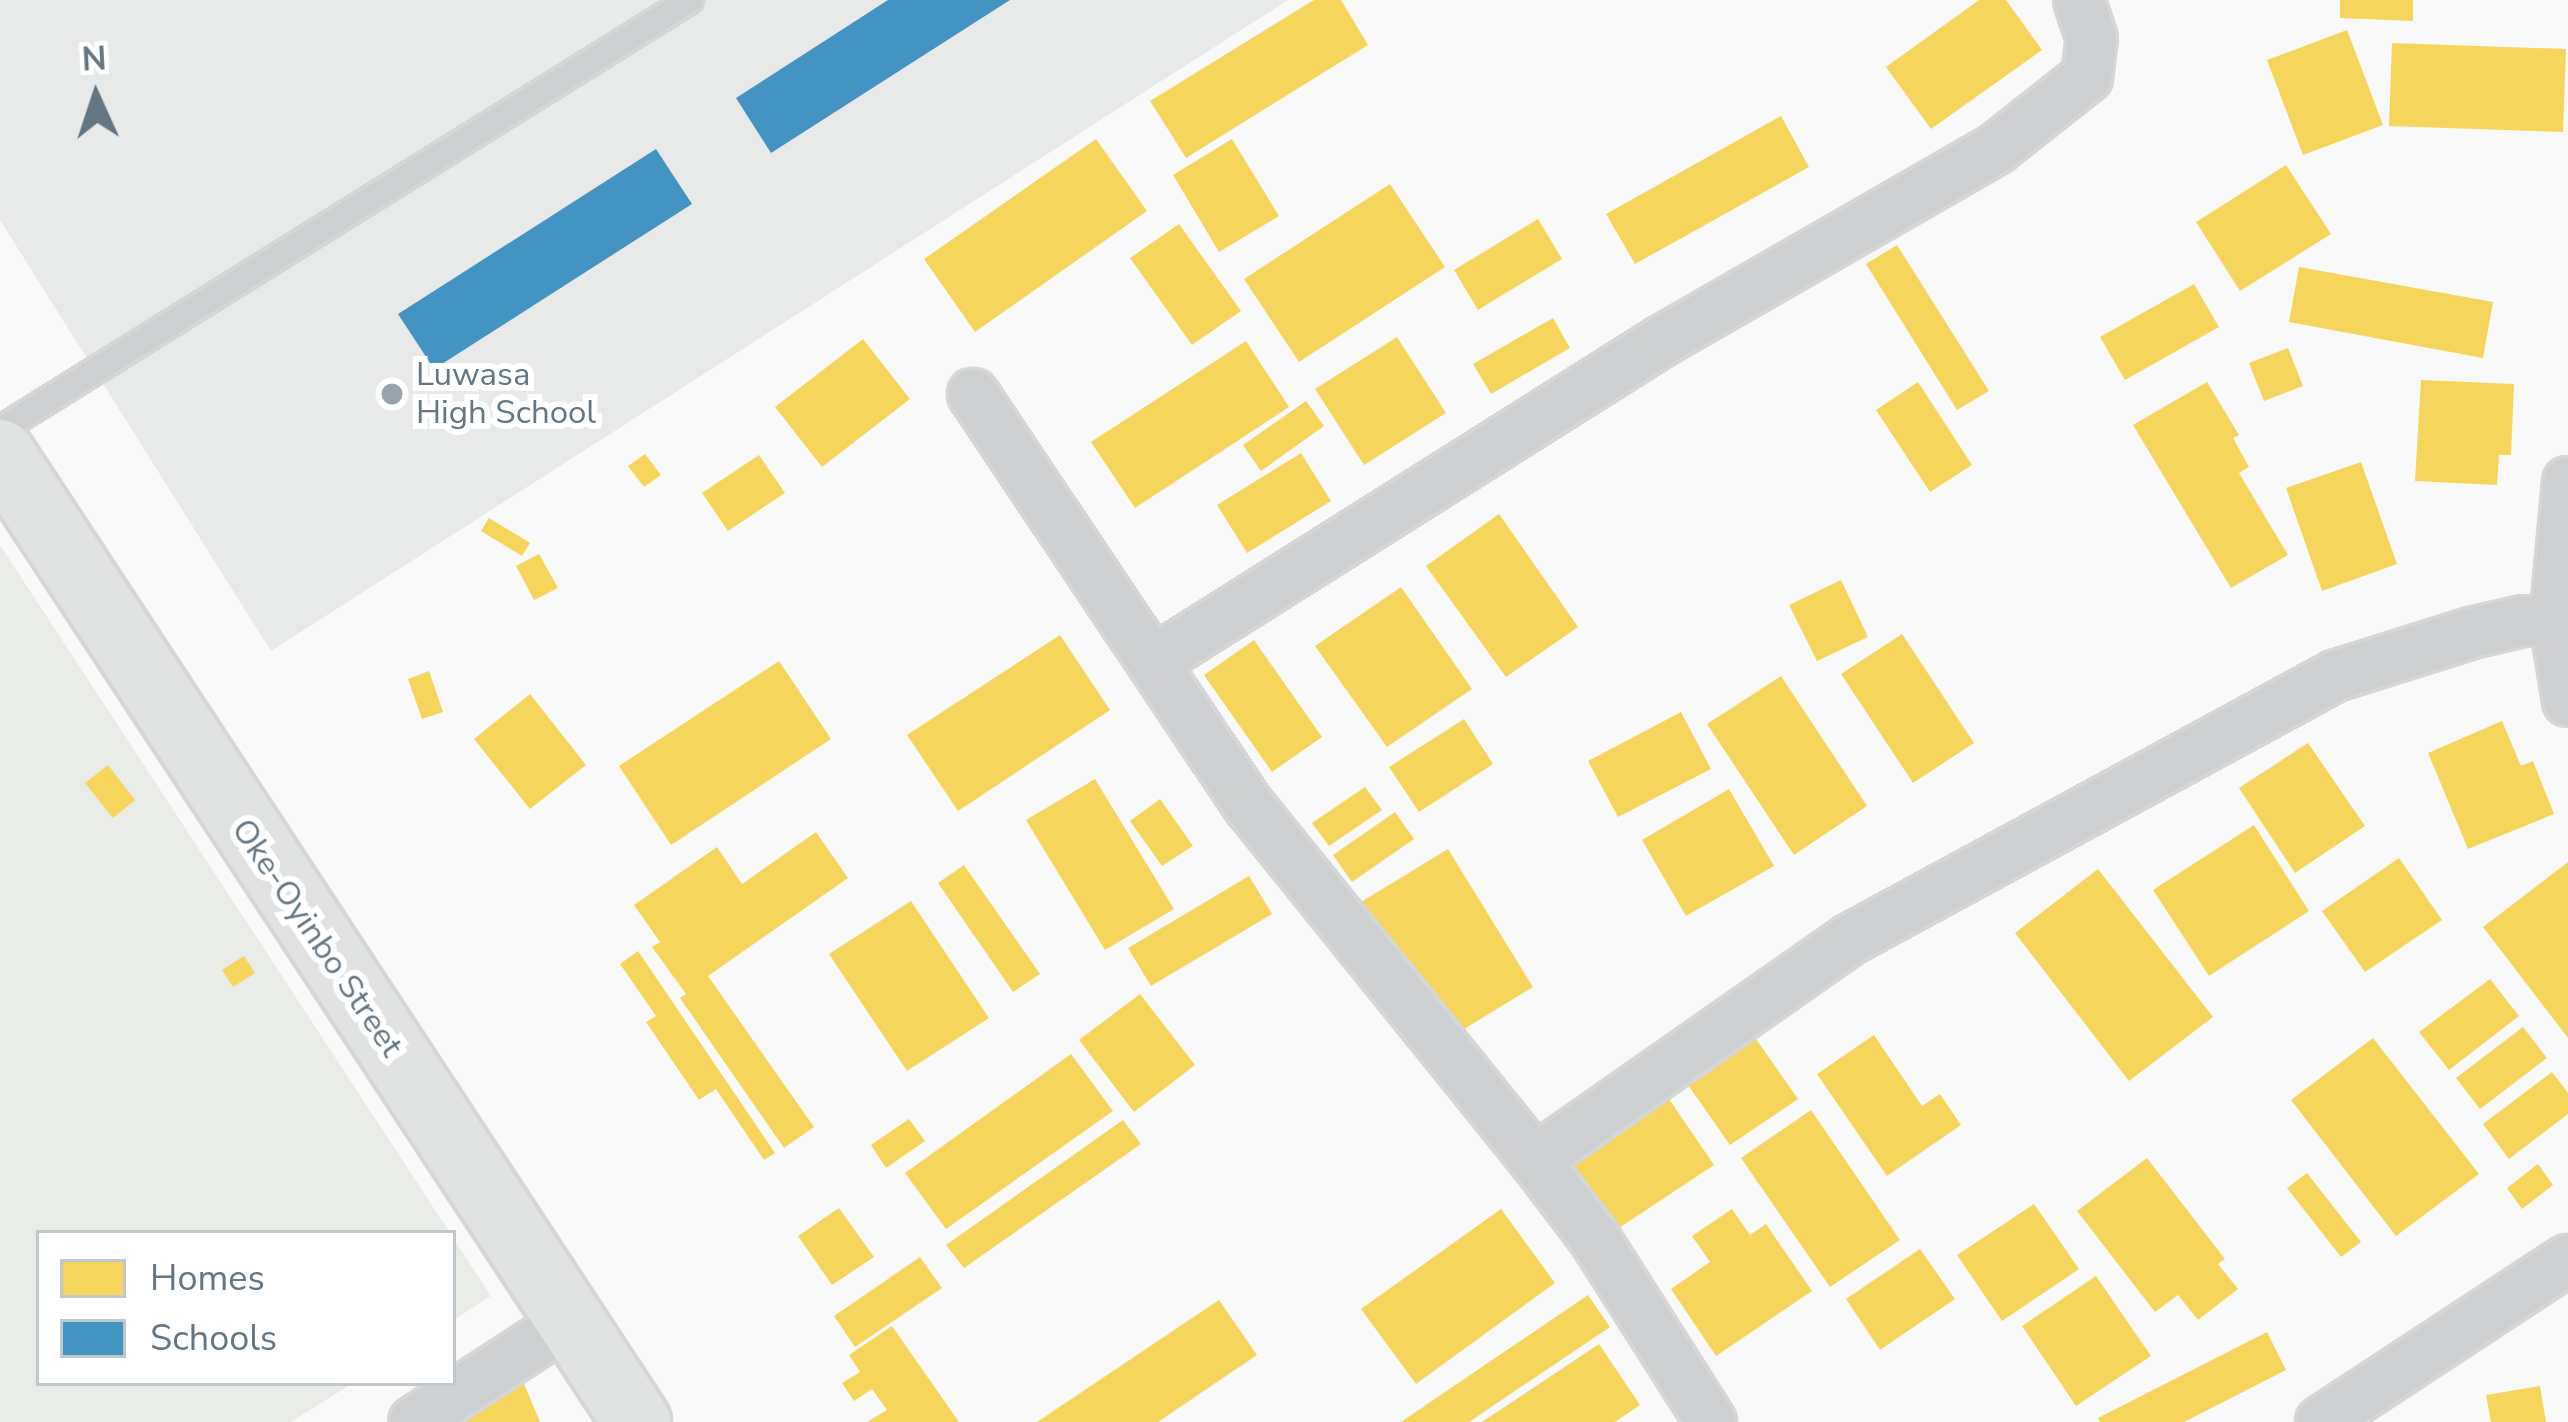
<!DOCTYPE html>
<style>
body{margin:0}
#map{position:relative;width:2568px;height:1422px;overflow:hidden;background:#f9f9f9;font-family:"Nunito Sans",sans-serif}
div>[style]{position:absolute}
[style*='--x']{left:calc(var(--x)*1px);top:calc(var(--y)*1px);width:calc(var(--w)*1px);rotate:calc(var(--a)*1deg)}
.built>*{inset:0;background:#e8e9e9}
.green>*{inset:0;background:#e8ebe6}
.homes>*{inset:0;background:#f6d55c}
.schools>*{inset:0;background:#4393c3}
.roads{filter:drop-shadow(3px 0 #d5d6d7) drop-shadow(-3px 0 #d5d6d7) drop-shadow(0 3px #d5d6d7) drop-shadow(0 -3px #d5d6d7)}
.lane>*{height:24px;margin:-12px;padding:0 12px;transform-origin:12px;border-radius:12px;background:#cecfd0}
.street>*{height:48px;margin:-24px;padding:0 24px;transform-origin:24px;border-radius:24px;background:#cecfd0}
.secondary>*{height:66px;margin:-33px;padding:0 33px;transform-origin:33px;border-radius:33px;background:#e1e2e2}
.dots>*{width:33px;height:33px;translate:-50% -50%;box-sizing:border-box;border:6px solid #fff;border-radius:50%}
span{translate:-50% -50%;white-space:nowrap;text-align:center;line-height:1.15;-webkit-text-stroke:12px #fff;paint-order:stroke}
.poi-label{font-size:33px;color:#657683}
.left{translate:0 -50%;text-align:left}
.street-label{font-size:33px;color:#657683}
.legend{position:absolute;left:36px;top:1230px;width:420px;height:156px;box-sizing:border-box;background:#fff;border:3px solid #c1c8cd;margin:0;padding:15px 21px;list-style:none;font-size:36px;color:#657683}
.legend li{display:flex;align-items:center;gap:24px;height:60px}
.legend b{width:60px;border:3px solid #c1c8cd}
.north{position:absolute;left:36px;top:36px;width:120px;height:120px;-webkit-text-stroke:9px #fff;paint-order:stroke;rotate:357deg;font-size:33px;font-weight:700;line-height:48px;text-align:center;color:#657683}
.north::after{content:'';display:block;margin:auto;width:42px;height:54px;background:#657683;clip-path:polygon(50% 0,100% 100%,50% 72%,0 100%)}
</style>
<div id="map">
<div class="built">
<i style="clip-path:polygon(0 0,1288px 0,271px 651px,0 220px)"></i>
</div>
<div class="green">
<i style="clip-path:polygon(0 545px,450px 1233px,39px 1233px,39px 1383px,353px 1383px,291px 1422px,0 1422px)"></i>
<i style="clip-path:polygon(453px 1238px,491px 1296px,453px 1320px)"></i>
</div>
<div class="homes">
<i style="clip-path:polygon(1314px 0,1341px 0,1368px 45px,1186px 158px,1150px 101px)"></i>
<i style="clip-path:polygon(1979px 0,2006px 0,2042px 50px,1931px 129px,1886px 67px)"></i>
<i style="clip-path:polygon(2340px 0,2413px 0,2413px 21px,2340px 18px)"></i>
<i style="clip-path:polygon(2347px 30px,2383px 125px,2303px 155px,2267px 60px)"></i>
<i style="clip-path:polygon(2392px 43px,2566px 49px,2563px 132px,2389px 126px)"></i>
<i style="clip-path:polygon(1781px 116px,1809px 167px,1635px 264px,1606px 214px)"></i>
<i style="clip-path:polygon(1096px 139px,1147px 211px,975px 332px,924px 259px)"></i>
<i style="clip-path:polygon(1232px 139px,1279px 216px,1219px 252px,1173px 175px)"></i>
<i style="clip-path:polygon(2286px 165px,2331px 234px,2240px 291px,2196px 222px)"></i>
<i style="clip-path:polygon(1390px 184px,1445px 267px,1299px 362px,1244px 279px)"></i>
<i style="clip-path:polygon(1538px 219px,1562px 259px,1478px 310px,1454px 270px)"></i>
<i style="clip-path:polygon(1179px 224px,1241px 311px,1192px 345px,1130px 258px)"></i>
<i style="clip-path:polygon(1897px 245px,1989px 391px,1957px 410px,1866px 264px)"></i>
<i style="clip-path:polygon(2299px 267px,2493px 302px,2483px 358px,2289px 322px)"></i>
<i style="clip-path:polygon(2194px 284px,2219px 327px,2125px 380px,2100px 337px)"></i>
<i style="clip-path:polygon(1553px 318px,1570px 348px,1491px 394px,1473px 364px)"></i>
<i style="clip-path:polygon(1397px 337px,1446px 413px,1364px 465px,1315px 389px)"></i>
<i style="clip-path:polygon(863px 339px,910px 399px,822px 467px,775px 407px)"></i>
<i style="clip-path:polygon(1246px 341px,1289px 407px,1135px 508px,1091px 442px)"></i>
<i style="clip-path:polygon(2288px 348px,2303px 386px,2264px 401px,2249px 363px)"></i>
<i style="clip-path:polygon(2421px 380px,2514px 384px,2511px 455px,2499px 455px,2497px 485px,2415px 481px)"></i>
<i style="clip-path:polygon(1918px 382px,1972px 465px,1930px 492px,1876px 410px)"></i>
<i style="clip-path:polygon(2207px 382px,2239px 435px,2233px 438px,2249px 467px,2239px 473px,2288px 555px,2231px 588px,2133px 425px)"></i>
<i style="clip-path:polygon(1306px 401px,1324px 426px,1261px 471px,1243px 445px)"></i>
<i style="clip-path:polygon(1301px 453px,1331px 501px,1247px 553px,1217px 505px)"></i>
<i style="clip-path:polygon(645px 454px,661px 475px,644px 487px,628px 466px)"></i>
<i style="clip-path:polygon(759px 455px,785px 493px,728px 531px,702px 493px)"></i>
<i style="clip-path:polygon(2361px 462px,2397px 564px,2322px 591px,2286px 488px)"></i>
<i style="clip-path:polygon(1499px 514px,1578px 627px,1506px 677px,1426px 566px)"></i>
<i style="clip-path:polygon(489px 518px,530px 543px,522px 556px,481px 531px)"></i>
<i style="clip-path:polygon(539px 554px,558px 588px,534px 600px,516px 566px)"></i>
<i style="clip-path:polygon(1841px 580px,1868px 637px,1817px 661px,1789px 605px)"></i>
<i style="clip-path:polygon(1401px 587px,1472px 689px,1387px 747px,1315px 646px)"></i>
<i style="clip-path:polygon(1902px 634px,1974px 743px,1913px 783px,1841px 674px)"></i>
<i style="clip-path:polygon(1060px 635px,1110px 710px,958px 811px,907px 735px)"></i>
<i style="clip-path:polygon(1254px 640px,1322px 737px,1272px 772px,1204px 675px)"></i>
<i style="clip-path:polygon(779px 661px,831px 739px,671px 845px,619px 766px)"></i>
<i style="clip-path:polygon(429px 671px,443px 712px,422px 719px,408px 679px)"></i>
<i style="clip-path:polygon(1781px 676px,1867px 806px,1794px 855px,1707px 724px)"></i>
<i style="clip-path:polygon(530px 694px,586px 765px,530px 809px,474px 739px)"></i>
<i style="clip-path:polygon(1681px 712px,1711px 769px,1618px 817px,1588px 761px)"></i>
<i style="clip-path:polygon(1464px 719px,1493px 764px,1419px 812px,1389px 767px)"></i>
<i style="clip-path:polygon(2502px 721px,2521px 766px,2533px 761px,2554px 814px,2468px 849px,2428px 753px)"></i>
<i style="clip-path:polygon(2308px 743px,2365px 826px,2295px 873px,2239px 788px)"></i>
<i style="clip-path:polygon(108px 765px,135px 800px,113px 818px,85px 783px)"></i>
<i style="clip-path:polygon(1095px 779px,1174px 909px,1105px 950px,1026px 820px)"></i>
<i style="clip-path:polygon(1365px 787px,1382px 810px,1329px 846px,1312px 823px)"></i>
<i style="clip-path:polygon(1729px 789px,1774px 866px,1686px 916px,1642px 840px)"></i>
<i style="clip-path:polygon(1160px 799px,1193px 846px,1162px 866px,1130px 821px)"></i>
<i style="clip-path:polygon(1395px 812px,1414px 839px,1352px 882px,1333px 855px)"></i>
<i style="clip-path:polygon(2254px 825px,2309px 911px,2209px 976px,2153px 890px)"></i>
<i style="clip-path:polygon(816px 832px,848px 878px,708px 976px,814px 1127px,784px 1148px,680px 998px,686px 994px,652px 947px,660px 942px,634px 905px,717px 847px,742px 884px)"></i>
<i style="clip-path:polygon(1448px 849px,1533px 987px,1446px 1040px,1361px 902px)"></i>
<i style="clip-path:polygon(2399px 858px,2442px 920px,2365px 972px,2322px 911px)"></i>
<i style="clip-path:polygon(2568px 862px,2568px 1038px,2483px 927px)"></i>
<i style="clip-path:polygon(964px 865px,1040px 974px,1013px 992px,938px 883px)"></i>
<i style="clip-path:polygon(2098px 869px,2213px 1017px,2129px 1081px,2015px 933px)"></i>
<i style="clip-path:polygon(1249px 876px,1272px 914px,1151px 986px,1128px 948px)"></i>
<i style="clip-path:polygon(911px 901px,989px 1018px,907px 1071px,829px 954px)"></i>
<i style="clip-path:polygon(638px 951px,775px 1153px,764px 1160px,716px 1089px,699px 1100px,646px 1022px,656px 1016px,620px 964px)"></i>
<i style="clip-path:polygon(244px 956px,255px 973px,233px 987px,222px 970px)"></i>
<i style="clip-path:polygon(2490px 979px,2519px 1016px,2449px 1070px,2419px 1032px)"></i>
<i style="clip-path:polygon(1140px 994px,1195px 1065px,1134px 1112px,1079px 1040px)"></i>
<i style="clip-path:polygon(2523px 1027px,2547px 1058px,2480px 1109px,2456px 1078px)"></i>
<i style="clip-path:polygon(1874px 1035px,1922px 1106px,1940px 1094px,1961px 1125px,1887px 1176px,1817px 1074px)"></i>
<i style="clip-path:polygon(2373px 1038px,2479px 1174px,2396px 1236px,2291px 1100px)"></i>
<i style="clip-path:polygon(1756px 1039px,1798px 1099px,1730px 1145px,1688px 1085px)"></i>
<i style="clip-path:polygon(1071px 1054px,1113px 1111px,946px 1229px,905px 1173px)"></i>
<i style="clip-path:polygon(2552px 1072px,2568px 1093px,2568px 1114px,2509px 1159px,2483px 1124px)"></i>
<i style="clip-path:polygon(1669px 1099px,1714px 1165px,1616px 1230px,1572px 1165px)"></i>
<i style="clip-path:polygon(1811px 1110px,1900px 1240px,1830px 1287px,1741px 1158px)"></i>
<i style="clip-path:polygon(909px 1119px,925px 1141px,886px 1168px,871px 1145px)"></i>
<i style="clip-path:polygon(1123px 1120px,1141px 1144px,964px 1268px,946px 1245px)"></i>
<i style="clip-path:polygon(2147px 1158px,2225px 1259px,2218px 1264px,2238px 1289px,2198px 1320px,2178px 1295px,2155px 1312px,2077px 1211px)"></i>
<i style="clip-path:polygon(2538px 1164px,2553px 1185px,2522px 1209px,2507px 1188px)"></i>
<i style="clip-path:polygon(2307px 1173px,2361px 1242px,2341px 1257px,2287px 1188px)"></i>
<i style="clip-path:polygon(2034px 1204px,2079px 1269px,2002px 1321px,1957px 1255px)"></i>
<i style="clip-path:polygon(839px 1208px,874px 1257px,832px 1285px,798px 1236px)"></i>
<i style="clip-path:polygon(1501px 1209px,1555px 1283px,1416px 1384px,1361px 1309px)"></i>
<i style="clip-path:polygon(1732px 1209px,1750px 1235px,1766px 1224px,1812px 1291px,1716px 1356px,1671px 1289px,1710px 1262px,1692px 1236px)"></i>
<i style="clip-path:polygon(1920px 1249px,1955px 1299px,1880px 1350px,1846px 1299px)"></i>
<i style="clip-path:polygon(920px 1257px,942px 1288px,855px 1347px,834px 1316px)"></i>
<i style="clip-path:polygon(2096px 1276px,2151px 1356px,2076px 1406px,2022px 1326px)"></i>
<i style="clip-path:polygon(1588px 1295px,1610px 1327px,1469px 1422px,1401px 1422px)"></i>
<i style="clip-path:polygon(1219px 1300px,1257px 1355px,1158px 1422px,1037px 1422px)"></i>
<i style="clip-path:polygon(892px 1326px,959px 1422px,867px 1422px,887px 1410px,872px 1389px,854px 1401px,842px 1383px,860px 1372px,849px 1355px)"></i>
<i style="clip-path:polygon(2267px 1332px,2286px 1370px,2184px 1422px,2100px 1422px,2098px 1418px)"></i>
<i style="clip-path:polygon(1599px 1344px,1640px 1405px,1615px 1422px,1482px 1422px)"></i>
<i style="clip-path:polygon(517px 1367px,540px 1422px,437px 1422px)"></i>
<i style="clip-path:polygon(2540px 1386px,2546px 1422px,2491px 1422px,2486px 1395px)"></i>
</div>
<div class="schools">
<i style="clip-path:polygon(888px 0,1010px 0,771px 153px,736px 98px)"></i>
<i style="clip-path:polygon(656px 149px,692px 204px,434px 369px,398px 314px)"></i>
</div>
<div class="roads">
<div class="lane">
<i style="--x:0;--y:430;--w:813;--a:-31.93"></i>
</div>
<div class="street">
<i style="--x:973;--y:394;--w:497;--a:56.2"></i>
<i style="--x:1250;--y:807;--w:454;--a:51.1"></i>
<i style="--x:2568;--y:482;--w:140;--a:95.3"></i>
<i style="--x:2555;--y:621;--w:81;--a:80.8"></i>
<i style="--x:1153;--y:662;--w:602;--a:-32.24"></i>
<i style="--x:1662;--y:341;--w:387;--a:-29.9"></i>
<i style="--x:1997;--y:148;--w:115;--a:-38.3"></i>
<i style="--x:2087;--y:77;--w:38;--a:-83"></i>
<i style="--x:2092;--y:39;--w:41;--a:-108.4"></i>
<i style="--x:414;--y:1422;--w:187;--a:-33"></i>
<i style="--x:1711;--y:1422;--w:217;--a:-122.4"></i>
<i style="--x:1595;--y:1239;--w:99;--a:-127.2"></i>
<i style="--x:1535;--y:1160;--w:383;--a:-35"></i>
<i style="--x:1849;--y:940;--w:553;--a:-28.51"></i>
<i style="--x:2335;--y:676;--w:143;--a:-17.5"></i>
<i style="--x:2471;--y:633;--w:53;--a:-13"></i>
<i style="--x:2523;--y:621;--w:32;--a:0"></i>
<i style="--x:2321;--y:1422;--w:295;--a:-33.3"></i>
</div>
<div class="secondary">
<i style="--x:0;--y:453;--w:1160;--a:56.68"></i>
</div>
</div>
<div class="dots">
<i style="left:392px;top:394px;background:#99a4ac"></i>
</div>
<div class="poi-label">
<span class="left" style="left:416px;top:394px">Luwasa<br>High School</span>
</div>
<div class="street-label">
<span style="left:317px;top:938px;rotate:56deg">Oke-Oyinbo Street</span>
</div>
<ul class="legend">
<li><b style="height:33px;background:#f6d55c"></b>Homes</li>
<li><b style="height:33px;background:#4393c3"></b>Schools</li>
</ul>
<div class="north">N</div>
</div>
